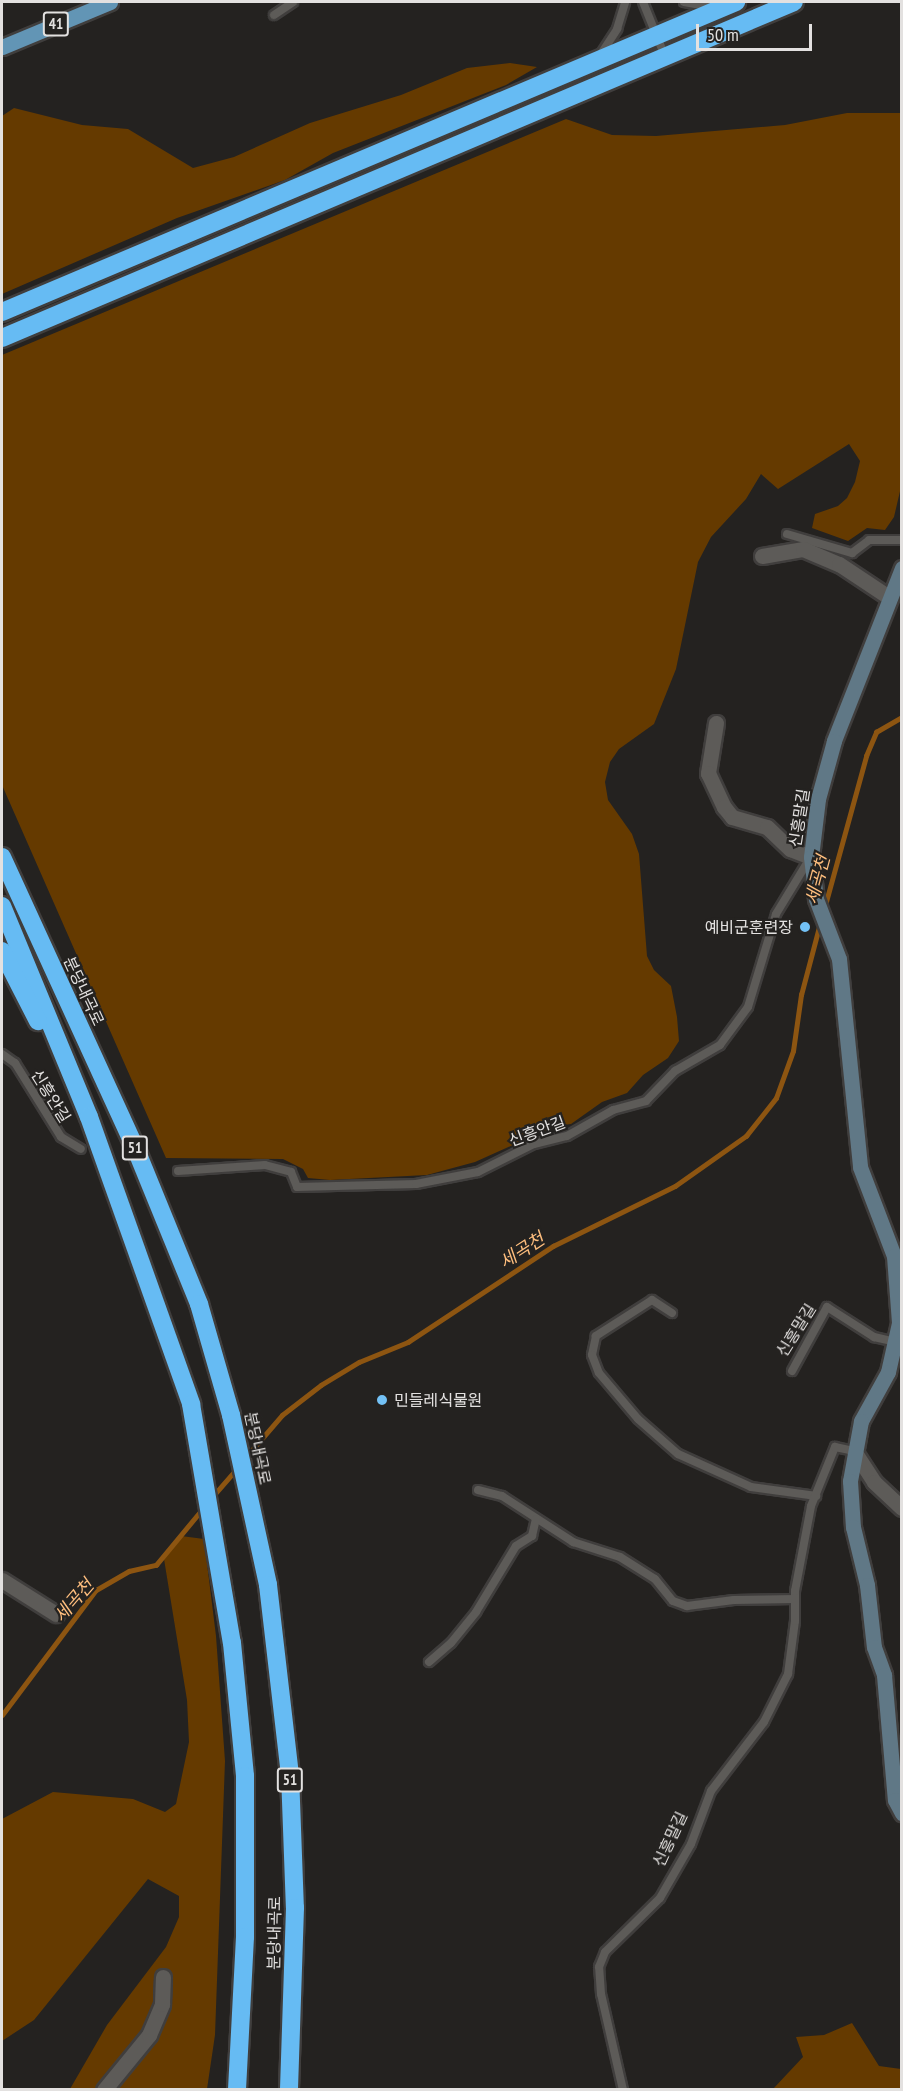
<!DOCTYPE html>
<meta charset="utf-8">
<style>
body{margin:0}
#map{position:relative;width:903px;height:2091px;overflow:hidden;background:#242220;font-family:"PT Sans Narrow","Noto Sans KR",sans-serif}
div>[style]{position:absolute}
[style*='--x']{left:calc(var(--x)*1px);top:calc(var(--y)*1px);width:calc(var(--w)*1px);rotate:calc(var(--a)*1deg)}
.green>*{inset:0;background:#653a00}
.stream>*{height:4.5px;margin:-2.25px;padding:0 2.25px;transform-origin:2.25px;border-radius:2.25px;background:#8d5511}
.roads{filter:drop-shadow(2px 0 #403e3d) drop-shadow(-2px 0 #403e3d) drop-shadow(0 2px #403e3d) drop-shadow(0 -2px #403e3d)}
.lane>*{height:8px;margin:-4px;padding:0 4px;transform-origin:4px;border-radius:4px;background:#5d5b58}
.street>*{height:15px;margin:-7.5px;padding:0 7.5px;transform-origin:7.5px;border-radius:7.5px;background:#5d5b58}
.secondary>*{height:15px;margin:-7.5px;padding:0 7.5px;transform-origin:7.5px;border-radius:7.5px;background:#607886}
.primary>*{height:15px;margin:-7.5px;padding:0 7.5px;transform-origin:7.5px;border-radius:7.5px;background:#6295b5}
.highway>*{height:18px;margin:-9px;padding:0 9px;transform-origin:9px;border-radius:9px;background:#66bbf3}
.dots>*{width:16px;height:16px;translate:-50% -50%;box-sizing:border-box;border:3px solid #242220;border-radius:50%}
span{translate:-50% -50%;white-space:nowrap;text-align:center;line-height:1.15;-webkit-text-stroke:4.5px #242220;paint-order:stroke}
.shield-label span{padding:2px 4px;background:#242220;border:2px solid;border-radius:4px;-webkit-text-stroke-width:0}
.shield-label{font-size:15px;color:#e3e1e0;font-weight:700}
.street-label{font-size:16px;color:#e3e1e0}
.poi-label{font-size:16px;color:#e3e1e0}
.right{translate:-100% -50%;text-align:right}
.left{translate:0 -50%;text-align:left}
.water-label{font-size:18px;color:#febe7e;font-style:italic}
.frame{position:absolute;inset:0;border:3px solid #e3e1e0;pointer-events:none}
.scale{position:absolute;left:696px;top:24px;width:116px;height:27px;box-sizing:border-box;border:3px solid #e3e1e0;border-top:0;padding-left:8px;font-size:18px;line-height:21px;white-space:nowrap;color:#e3e1e0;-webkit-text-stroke:4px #242220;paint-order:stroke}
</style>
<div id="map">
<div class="green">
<i style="clip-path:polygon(510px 63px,537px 67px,506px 85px,333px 153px,285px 180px,177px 218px,2px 294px,2px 116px,14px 108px,82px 125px,128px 129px,193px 168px,234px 157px,310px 123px,401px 95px,467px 68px)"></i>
<i style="clip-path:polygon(847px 113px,901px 113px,901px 487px,894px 517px,885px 530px,867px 528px,848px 541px,812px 528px,815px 514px,838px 506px,847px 498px,855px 482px,860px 461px,849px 444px,778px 489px,761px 474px,746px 499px,711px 537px,698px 562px,676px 669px,654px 724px,619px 749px,610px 762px,605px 782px,608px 800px,632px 834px,639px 854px,647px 956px,654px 970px,671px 986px,677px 1017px,679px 1041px,668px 1058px,643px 1075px,627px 1093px,602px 1102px,571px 1124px,555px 1126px,475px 1162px,427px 1175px,330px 1180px,308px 1178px,303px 1169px,283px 1159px,166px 1158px,2px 785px,2px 355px,566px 119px,612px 135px,656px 136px,785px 125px)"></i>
<i style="clip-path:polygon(181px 1536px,204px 1539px,216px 1636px,225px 1761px,215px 2035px,207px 2089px,70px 2089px,107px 2025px,166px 1947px,179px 1917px,179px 1896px,148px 1879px,34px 2020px,2px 2041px,2px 1819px,53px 1792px,133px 1799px,165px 1812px,176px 1804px,189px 1742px,187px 1700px,164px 1559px)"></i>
<i style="clip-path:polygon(852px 2023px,879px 2066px,901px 2069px,901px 2089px,773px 2089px,803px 2057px,796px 2037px,824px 2035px)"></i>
</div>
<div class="stream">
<i style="--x:824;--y:909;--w:159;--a:-74.6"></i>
<i style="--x:866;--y:756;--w:26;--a:-67"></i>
<i style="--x:876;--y:732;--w:30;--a:-30"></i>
<i style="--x:246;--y:1457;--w:55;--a:-49.4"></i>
<i style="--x:282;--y:1415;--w:49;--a:-37.6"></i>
<i style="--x:321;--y:1385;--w:44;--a:-31.2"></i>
<i style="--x:359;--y:1362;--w:53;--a:-22.2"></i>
<i style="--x:408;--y:1342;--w:174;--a:-33.5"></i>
<i style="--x:553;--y:1246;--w:136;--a:-26.2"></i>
<i style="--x:675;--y:1186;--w:87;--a:-35.2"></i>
<i style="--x:746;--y:1136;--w:48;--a:-51.7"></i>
<i style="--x:776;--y:1098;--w:50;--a:-70.1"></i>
<i style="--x:793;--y:1051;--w:57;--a:-81.9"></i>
<i style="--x:801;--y:995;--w:74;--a:-75.2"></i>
<i style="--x:213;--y:1496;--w:37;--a:-49"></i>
<i style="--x:2;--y:1715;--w:156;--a:-53.1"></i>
<i style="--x:96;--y:1590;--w:38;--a:-30"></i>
<i style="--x:129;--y:1571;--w:28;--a:-13"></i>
<i style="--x:156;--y:1565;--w:75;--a:-50.4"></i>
</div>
<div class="roads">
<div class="lane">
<i style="--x:643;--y:2;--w:56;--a:68"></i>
<i style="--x:684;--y:2;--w:27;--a:10"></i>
<i style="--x:274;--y:15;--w:23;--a:-34"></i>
<i style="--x:601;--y:54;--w:30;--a:-57"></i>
<i style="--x:617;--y:29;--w:28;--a:-73"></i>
<i style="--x:787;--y:534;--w:68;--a:16.3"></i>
<i style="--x:852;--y:553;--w:21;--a:-37"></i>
<i style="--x:869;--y:540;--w:33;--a:0"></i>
<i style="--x:2;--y:1054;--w:16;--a:35"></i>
<i style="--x:15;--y:1063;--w:87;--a:58.1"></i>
<i style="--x:61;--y:1137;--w:23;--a:31"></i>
<i style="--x:178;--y:1171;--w:87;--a:-3.9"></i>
<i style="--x:265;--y:1165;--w:27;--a:15"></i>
<i style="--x:291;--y:1172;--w:16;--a:68"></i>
<i style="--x:297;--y:1187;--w:119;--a:-1.4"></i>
<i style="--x:416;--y:1184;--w:63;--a:-11"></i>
<i style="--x:478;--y:1172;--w:63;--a:-26.6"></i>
<i style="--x:534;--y:1144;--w:34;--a:-14"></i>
<i style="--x:567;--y:1136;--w:53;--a:-29.5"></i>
<i style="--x:613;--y:1110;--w:34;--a:-15"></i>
<i style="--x:646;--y:1101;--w:42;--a:-46"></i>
<i style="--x:675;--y:1071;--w:52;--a:-30"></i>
<i style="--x:720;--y:1045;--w:47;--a:-53.6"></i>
<i style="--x:748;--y:1007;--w:97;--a:-73.2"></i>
<i style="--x:776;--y:914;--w:66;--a:-58.7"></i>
<i style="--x:672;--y:1313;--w:24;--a:-147"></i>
<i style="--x:652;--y:1300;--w:67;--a:147.3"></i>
<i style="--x:596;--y:1336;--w:19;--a:102"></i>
<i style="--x:592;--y:1355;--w:19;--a:69"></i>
<i style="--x:599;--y:1373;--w:60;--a:49.7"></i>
<i style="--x:638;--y:1419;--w:53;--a:41.2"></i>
<i style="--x:678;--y:1454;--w:80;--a:24.3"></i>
<i style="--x:751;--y:1487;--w:66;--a:7.9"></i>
<i style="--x:792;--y:1371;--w:73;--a:-61.3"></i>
<i style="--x:827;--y:1307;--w:56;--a:32.6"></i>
<i style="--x:874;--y:1337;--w:22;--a:13"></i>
<i style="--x:895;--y:1342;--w:12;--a:55"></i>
<i style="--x:478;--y:1490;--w:25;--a:14"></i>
<i style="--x:502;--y:1496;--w:85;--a:32.9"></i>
<i style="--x:573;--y:1542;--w:49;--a:17.7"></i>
<i style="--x:620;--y:1557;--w:41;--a:32.2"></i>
<i style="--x:655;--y:1579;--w:28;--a:51"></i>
<i style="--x:673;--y:1601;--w:15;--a:20"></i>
<i style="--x:687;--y:1606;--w:47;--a:-7.3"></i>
<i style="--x:734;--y:1600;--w:61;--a:-0.9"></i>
<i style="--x:429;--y:1662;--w:29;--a:-41"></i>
<i style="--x:451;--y:1643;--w:40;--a:-51"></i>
<i style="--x:476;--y:1612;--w:77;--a:-58.8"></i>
<i style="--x:516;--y:1546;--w:19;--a:-32"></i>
<i style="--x:532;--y:1536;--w:17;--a:-77"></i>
<i style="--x:623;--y:2090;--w:98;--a:-102.9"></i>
<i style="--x:601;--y:1994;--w:27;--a:-94"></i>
<i style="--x:599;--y:1967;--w:16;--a:-68"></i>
<i style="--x:605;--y:1952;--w:77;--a:-44.5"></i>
<i style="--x:660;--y:1898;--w:62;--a:-60.1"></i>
<i style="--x:691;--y:1844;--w:57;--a:-69.3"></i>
<i style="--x:711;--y:1791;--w:87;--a:-52.5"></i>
<i style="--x:764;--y:1722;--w:54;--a:-63.4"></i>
<i style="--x:788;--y:1674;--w:53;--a:-82.5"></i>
<i style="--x:795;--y:1621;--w:30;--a:-90"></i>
<i style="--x:795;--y:1591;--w:86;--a:-79.3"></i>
<i style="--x:811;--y:1506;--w:64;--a:-67.9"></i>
<i style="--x:835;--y:1447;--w:19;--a:12"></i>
</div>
<div class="street">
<i style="--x:762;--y:556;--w:42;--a:-9.7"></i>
<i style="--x:803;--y:549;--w:39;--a:23"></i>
<i style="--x:839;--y:564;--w:61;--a:33.7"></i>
<i style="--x:716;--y:723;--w:51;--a:99.1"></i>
<i style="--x:708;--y:773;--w:38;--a:65"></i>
<i style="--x:724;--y:807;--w:13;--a:51"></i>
<i style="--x:732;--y:817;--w:36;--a:16"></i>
<i style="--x:767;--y:827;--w:32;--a:44"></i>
<i style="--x:790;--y:849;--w:22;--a:21"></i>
<i style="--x:854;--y:1451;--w:37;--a:57"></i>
<i style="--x:874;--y:1482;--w:38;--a:43"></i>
<i style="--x:2;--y:1580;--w:64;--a:32.2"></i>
<i style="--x:104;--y:2090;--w:71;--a:-50.7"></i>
<i style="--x:149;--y:2035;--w:34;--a:-67"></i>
<i style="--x:162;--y:2004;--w:27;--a:-88"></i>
</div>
<div class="secondary">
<i style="--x:902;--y:568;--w:186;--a:111.5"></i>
<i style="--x:834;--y:741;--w:60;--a:105.4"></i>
<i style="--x:818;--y:799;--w:58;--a:96.9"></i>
<i style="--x:811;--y:857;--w:42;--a:83.2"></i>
<i style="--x:816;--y:899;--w:64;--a:69"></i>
<i style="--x:839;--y:959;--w:209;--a:84.2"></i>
<i style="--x:860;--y:1167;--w:95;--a:69.1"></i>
<i style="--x:894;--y:1256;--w:67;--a:85.7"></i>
<i style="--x:899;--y:1323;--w:50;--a:102.7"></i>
<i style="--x:888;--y:1372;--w:56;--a:118.9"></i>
<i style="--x:861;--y:1421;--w:61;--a:100.4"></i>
<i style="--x:850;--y:1481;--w:46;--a:86.3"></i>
<i style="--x:853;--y:1527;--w:60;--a:76.4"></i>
<i style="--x:867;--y:1585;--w:62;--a:83.6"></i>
<i style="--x:874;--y:1647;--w:30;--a:70"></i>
<i style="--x:884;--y:1675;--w:125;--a:85"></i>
<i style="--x:895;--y:1800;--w:15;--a:62"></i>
</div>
<div class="primary">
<i style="--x:2;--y:47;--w:117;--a:-22.6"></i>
</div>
<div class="highway">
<i style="--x:2;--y:312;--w:797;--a:-22.9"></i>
<i style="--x:2;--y:338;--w:860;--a:-22.99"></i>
<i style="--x:2;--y:857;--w:324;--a:65.4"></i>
<i style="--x:137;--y:1152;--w:164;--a:67.8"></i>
<i style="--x:199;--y:1304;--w:116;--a:73.9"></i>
<i style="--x:231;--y:1415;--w:174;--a:77.7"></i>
<i style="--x:268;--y:1585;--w:190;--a:83.4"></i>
<i style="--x:290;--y:1774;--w:134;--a:87.9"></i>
<i style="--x:295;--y:1908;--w:182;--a:91.9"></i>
<i style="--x:2;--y:906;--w:228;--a:67.6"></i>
<i style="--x:89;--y:1117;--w:305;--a:70.4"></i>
<i style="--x:191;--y:1404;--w:242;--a:80.3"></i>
<i style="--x:232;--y:1643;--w:134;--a:84.4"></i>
<i style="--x:245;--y:1776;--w:161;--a:90"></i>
<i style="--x:245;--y:1937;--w:153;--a:93"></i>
<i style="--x:2;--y:951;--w:79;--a:62.8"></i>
</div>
</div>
<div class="dots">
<i style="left:805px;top:927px;background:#73c1f5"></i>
<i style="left:382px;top:1400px;background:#73c1f5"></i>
</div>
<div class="shield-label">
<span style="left:56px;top:24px">41</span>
<span style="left:135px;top:1148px">51</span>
<span style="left:290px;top:1780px">51</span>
</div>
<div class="street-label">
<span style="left:799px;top:818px;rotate:-81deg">신흥말길</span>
<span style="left:84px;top:991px;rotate:65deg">분당내곡로</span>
<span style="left:51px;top:1096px;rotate:58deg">신흥안길</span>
<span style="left:537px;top:1131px;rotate:-20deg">신흥안길</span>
<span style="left:796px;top:1330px;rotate:-58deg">신흥말길</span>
<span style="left:258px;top:1448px;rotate:78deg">분당내곡로</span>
<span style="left:670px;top:1839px;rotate:-65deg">신흥말길</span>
<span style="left:274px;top:1933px;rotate:-89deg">분당내곡로</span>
</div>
<div class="poi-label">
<span class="right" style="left:793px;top:927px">예비군훈련장</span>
<span class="left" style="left:394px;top:1400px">민들레식물원</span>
</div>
<div class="water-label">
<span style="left:818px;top:880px;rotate:-75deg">세곡천</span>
<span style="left:522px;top:1251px;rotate:-33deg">세곡천</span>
<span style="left:74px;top:1601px;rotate:-49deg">세곡천</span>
</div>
<div class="frame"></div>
<div class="scale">50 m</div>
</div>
